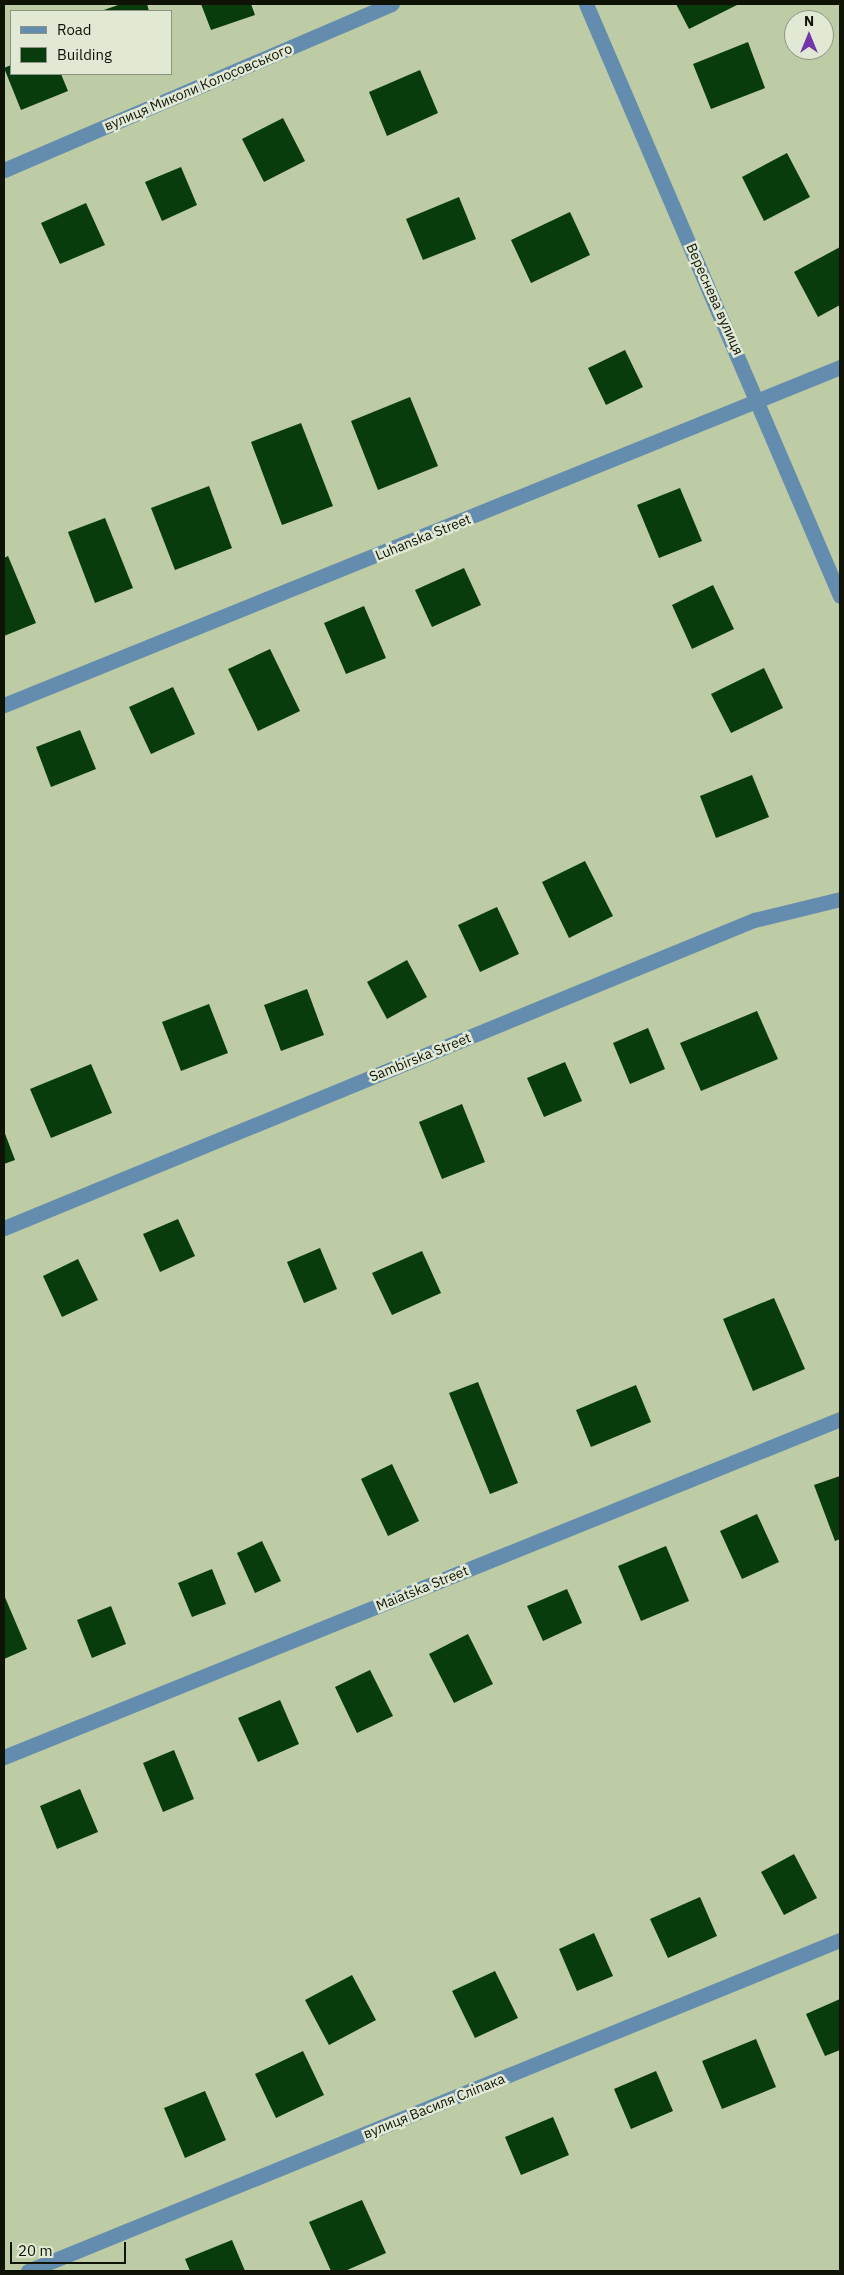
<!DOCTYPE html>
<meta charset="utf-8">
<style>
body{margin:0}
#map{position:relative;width:844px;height:2275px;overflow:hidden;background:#bdcca4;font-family:"IBM Plex Sans",sans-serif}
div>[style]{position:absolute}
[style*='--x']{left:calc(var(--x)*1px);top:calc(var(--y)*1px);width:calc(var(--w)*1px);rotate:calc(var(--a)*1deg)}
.building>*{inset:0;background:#083c0d}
.minor>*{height:15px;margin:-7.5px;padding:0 7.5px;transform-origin:7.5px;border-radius:7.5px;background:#648cae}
span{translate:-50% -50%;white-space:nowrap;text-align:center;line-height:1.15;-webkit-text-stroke:5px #e1e9d5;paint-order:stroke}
.street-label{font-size:14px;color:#0e1306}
.frame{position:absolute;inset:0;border:5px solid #0e1306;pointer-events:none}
.legend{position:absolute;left:10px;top:10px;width:162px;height:65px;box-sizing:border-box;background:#e1e9d5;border:1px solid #8d9382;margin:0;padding:6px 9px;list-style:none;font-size:15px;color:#0e1306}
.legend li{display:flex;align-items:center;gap:10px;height:25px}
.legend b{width:25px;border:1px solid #8d9382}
.north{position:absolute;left:784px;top:10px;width:50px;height:50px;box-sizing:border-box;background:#e1e9d5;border:1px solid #8d9382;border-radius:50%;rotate:0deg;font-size:14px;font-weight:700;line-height:20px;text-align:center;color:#0e1306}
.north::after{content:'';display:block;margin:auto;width:18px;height:22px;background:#7335ab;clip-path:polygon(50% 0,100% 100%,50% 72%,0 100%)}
.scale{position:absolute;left:10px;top:2242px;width:116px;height:22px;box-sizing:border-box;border:2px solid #0e1306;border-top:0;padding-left:6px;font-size:15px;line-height:18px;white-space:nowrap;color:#0e1306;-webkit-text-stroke:4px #e1e9d5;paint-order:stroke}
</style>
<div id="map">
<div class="building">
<i style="clip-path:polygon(121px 4px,147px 4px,149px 11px,101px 11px)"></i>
<i style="clip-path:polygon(201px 4px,251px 4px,255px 15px,211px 30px)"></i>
<i style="clip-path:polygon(676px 4px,739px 4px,689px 29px)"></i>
<i style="clip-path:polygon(748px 42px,765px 88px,711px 109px,693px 64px)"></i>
<i style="clip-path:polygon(11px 65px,11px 74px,61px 74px,68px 91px,21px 110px,4px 68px)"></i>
<i style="clip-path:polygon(420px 70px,438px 113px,387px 136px,369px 92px)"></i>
<i style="clip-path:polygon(283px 118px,305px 161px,264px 182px,242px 139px)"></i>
<i style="clip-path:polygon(787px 153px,810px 197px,764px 221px,742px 177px)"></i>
<i style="clip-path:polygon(181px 167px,197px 205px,162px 221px,145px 182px)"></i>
<i style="clip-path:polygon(459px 197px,476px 239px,423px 260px,406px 219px)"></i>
<i style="clip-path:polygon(86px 203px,105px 245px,60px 264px,41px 223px)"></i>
<i style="clip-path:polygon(570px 212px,590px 255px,531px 283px,511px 240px)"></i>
<i style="clip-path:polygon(840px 247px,840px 305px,818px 317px,794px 272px)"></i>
<i style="clip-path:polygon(625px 350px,643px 387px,606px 405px,588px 368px)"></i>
<i style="clip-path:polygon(410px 397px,438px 466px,378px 490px,351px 421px)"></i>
<i style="clip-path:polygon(301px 423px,333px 506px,282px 525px,251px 442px)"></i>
<i style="clip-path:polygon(209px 486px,232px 548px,175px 570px,151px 508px)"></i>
<i style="clip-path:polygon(680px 488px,702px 541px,659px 558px,637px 505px)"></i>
<i style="clip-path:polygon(105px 518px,133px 588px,95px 603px,68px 532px)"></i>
<i style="clip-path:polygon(8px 556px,36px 623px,4px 636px,4px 558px)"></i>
<i style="clip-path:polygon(464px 568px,481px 605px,432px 627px,415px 590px)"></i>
<i style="clip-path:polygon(713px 585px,734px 629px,692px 649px,672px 605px)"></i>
<i style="clip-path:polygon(364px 606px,386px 658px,346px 674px,324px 623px)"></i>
<i style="clip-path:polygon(270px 649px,300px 711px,258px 731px,228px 669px)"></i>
<i style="clip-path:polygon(764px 668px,783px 708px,731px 733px,711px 694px)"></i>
<i style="clip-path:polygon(173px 687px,195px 734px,151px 754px,129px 707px)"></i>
<i style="clip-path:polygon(80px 730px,96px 769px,51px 787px,36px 747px)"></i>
<i style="clip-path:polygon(752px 775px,769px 817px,716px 838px,700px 796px)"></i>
<i style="clip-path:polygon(585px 861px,613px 916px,569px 938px,542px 882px)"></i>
<i style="clip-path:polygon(497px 907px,519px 954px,480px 972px,458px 925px)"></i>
<i style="clip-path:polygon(407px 960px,427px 997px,387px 1019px,367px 982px)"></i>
<i style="clip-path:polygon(307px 989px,324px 1035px,281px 1051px,264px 1005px)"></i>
<i style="clip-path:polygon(209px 1004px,228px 1053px,181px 1071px,162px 1022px)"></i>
<i style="clip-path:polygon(757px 1011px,778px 1059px,701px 1091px,680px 1043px)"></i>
<i style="clip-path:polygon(648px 1028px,665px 1069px,630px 1084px,613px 1043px)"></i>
<i style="clip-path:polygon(565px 1062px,582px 1101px,544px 1117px,527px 1078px)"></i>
<i style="clip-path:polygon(91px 1064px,112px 1113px,51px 1138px,30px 1089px)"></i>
<i style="clip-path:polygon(462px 1104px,485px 1162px,442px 1179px,419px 1122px)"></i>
<i style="clip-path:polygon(4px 1131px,15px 1160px,4px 1164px)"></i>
<i style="clip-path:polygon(178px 1219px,195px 1256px,160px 1272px,143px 1234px)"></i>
<i style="clip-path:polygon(320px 1248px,337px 1289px,304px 1303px,287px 1262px)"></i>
<i style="clip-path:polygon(422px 1251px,441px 1293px,392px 1315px,372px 1273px)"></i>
<i style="clip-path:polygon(78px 1259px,98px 1300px,62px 1317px,43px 1276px)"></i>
<i style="clip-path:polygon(774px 1298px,805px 1369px,753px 1391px,723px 1319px)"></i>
<i style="clip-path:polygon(478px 1382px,518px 1483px,490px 1494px,449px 1393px)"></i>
<i style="clip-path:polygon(636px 1385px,651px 1422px,591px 1447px,576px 1410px)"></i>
<i style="clip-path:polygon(392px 1464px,419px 1521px,388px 1536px,361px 1479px)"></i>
<i style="clip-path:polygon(840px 1476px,840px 1539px,835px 1541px,814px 1485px)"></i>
<i style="clip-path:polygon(757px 1514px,779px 1562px,742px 1579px,720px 1531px)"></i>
<i style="clip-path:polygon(262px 1541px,281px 1581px,255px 1593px,237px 1553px)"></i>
<i style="clip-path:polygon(666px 1546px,689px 1601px,641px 1621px,618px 1566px)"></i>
<i style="clip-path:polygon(212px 1569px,226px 1604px,192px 1617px,178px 1583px)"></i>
<i style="clip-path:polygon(567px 1589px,582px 1623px,543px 1641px,527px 1606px)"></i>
<i style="clip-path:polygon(4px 1595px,27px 1649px,4px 1659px)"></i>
<i style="clip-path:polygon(111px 1606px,126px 1644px,92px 1658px,77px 1620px)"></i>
<i style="clip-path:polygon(468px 1634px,493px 1684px,454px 1703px,429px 1654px)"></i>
<i style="clip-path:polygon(370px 1670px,393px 1716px,357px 1733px,335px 1687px)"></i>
<i style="clip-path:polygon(280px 1700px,299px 1744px,258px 1762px,238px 1718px)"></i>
<i style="clip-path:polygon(174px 1750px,194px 1799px,163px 1812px,143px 1763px)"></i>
<i style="clip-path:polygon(80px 1789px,98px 1832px,57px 1849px,40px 1806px)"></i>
<i style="clip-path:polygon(794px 1854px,817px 1898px,784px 1915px,761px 1872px)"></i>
<i style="clip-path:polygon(700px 1897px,717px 1936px,668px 1958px,650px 1919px)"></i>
<i style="clip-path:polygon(594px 1933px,613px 1976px,577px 1991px,559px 1949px)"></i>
<i style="clip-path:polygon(495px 1971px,518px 2018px,475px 2038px,452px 1991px)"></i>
<i style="clip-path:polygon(352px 1975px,376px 2020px,329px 2045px,305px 2000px)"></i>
<i style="clip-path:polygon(840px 1999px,840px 2050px,825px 2056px,806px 2014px)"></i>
<i style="clip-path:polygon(756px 2039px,776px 2087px,722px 2109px,702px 2061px)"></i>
<i style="clip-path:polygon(303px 2051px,324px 2095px,276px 2118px,255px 2074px)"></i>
<i style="clip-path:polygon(656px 2071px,673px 2111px,631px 2129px,614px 2089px)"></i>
<i style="clip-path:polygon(205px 2091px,226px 2140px,185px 2158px,164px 2108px)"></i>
<i style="clip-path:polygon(553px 2117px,569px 2155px,521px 2175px,505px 2137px)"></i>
<i style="clip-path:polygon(362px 2200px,386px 2253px,345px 2271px,331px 2271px,309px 2222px)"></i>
<i style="clip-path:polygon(232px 2240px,245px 2271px,190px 2271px,185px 2259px)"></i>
</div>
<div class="minor">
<i style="--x:586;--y:4;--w:644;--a:66.78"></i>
<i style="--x:4;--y:170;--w:422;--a:-23.2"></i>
<i style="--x:4;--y:705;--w:902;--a:-22.01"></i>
<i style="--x:4;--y:1228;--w:811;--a:-22.33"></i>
<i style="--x:754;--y:920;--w:89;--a:-13.7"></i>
<i style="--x:4;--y:1757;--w:902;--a:-22.01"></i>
<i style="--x:28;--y:2271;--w:877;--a:-22.18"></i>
</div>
<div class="street-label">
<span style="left:198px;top:87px;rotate:-23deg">вулиця Миколи Колосовського</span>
<span style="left:715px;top:299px;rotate:66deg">Вереснева вулиця</span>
<span style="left:423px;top:537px;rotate:-22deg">Luhanska Street</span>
<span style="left:420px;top:1057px;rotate:-22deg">Sambirska Street</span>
<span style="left:422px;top:1588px;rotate:-22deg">Maiatska Street</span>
<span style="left:434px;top:2106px;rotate:-22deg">вулиця Василя Сліпака</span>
</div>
<div class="frame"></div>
<ul class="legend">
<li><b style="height:6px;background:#648cae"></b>Road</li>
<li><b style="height:14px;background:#083c0d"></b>Building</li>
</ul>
<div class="north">N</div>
<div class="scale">20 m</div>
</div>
